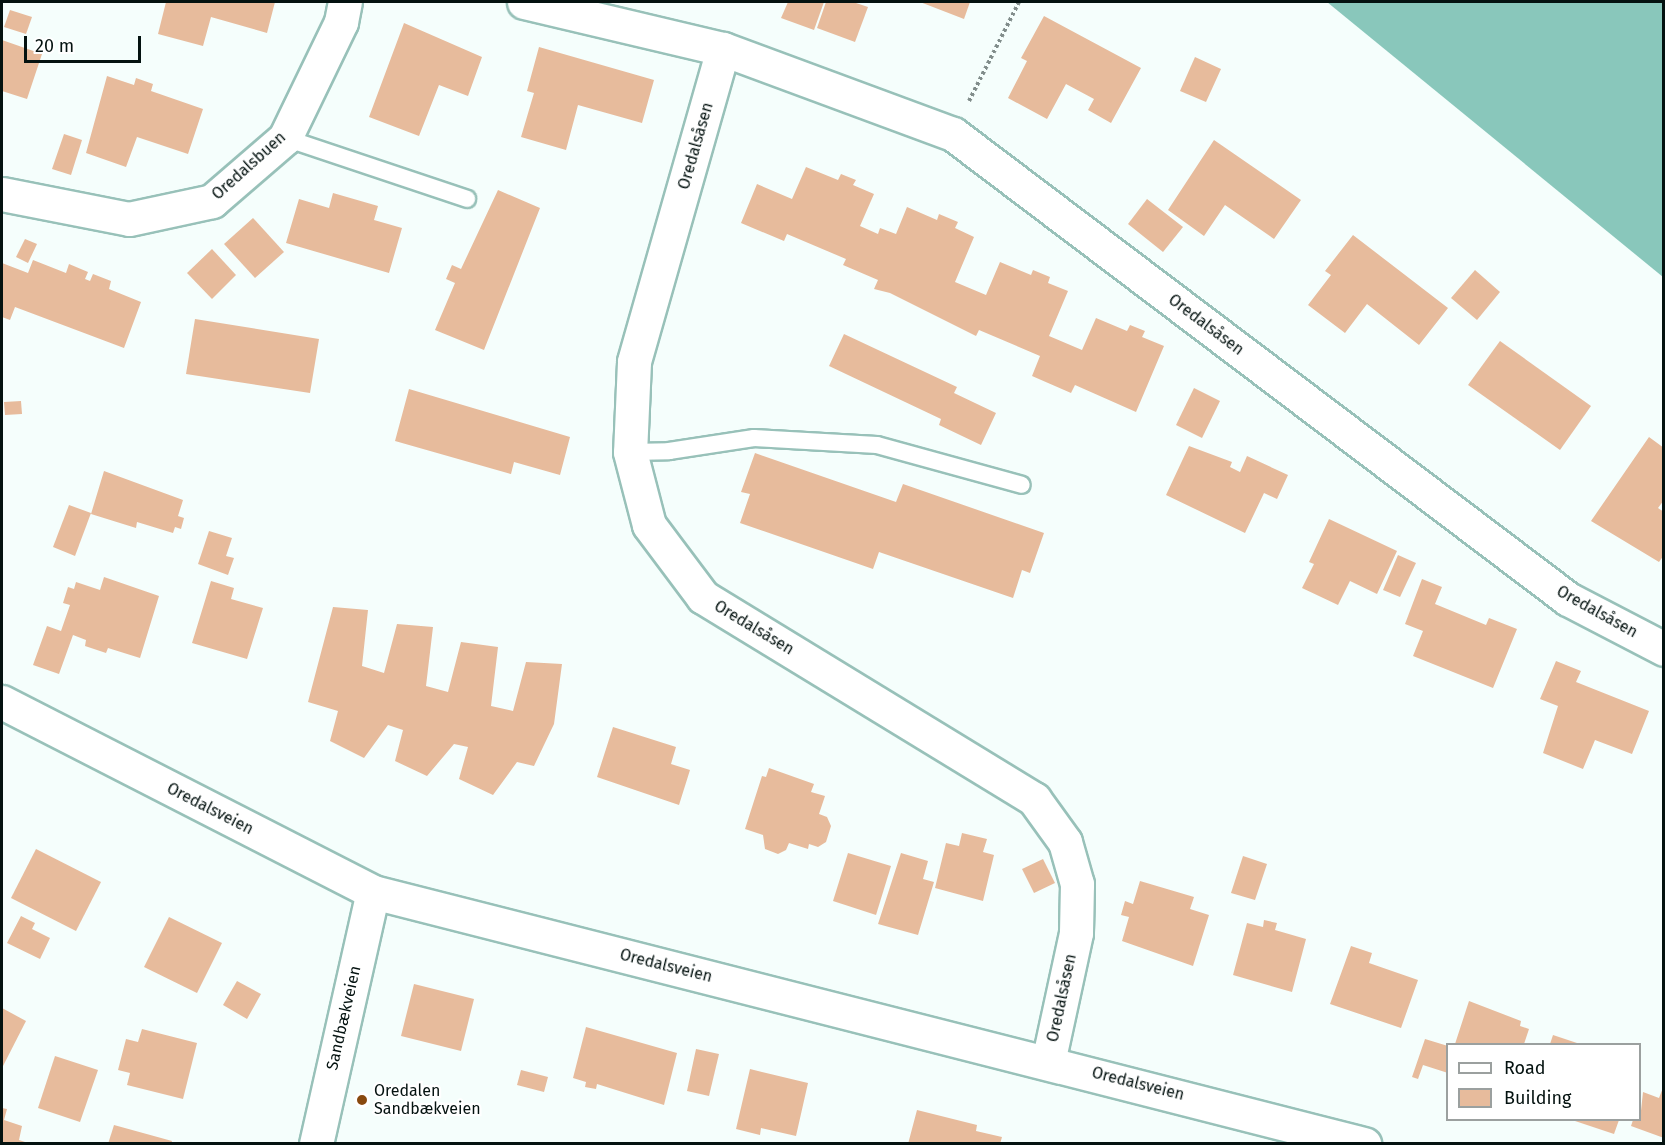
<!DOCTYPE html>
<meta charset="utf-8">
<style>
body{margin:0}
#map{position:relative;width:1665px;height:1145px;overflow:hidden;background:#f5fefc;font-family:"Fira Sans",sans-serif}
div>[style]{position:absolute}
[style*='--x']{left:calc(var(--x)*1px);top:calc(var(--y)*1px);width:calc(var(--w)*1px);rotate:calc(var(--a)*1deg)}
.forest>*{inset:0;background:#89c7bb}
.building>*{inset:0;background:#e7bb9c}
.path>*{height:4px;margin-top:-2px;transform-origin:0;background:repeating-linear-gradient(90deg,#818d8b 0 3px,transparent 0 6px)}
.roads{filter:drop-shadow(2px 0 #98c1b9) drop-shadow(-2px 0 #98c1b9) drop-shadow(0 2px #98c1b9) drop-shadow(0 -2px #98c1b9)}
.lane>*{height:16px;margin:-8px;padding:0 8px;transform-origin:8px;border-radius:8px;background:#fff}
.street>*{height:33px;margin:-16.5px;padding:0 16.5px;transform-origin:16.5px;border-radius:16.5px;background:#fff}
.dots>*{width:16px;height:16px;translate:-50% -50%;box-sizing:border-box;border:3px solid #fff;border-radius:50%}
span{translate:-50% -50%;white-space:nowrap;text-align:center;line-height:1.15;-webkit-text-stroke:4.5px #fff;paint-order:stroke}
.street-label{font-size:16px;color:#041210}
.poi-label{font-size:16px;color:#041210}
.left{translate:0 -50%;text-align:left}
.frame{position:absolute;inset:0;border:3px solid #041210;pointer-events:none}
.legend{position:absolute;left:1446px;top:1043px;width:195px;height:78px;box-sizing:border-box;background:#fff;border:2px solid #9ba09f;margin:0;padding:8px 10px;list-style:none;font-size:18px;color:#041210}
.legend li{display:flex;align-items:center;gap:12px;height:30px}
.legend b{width:30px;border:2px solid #9ba09f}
.scale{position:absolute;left:24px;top:36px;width:117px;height:27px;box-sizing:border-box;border:3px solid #041210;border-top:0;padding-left:8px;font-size:18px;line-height:21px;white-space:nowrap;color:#041210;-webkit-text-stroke:4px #fff;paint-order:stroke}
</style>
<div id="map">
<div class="forest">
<i style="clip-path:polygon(1327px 2px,1663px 2px,1663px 277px)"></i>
</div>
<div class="building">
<i style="clip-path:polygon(166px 2px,275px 2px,267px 33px,211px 17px,203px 46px,158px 34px)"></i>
<i style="clip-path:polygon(788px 2px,824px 2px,814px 30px,781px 18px)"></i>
<i style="clip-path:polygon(826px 2px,853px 2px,868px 7px,855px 42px,817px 28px)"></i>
<i style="clip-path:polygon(920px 2px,970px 2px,964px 19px)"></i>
<i style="clip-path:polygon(10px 10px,32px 17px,26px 34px,4px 27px)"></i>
<i style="clip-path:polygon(1044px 16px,1141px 68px,1111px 123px,1088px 110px,1094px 99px,1066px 84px,1047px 119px,1008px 98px,1027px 61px,1021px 58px)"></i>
<i style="clip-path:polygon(404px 23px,482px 57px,468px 96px,439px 85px,419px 136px,369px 117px)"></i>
<i style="clip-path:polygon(2px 40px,42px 54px,27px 99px,2px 91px)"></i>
<i style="clip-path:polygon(539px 47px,654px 80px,642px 123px,578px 105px,566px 150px,521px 137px,534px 93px,527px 91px)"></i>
<i style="clip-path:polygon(1195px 57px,1221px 69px,1206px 102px,1180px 91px)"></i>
<i style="clip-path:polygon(107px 76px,134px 85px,136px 78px,153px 84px,151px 91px,203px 109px,188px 154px,137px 137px,126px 167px,86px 153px)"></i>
<i style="clip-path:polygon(64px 134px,82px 140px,71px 175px,52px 169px)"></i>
<i style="clip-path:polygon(1214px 140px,1301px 200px,1274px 239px,1225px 205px,1204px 236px,1168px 210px)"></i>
<i style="clip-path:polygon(806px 167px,838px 180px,841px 174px,856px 180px,853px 185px,874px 194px,860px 226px,878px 234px,880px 228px,896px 234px,907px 207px,937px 220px,939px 214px,958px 222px,955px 228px,974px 237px,955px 282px,986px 295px,1000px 262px,1031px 275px,1033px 270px,1050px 277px,1048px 283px,1068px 291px,1049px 336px,1082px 350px,1096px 318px,1127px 331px,1130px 325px,1145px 331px,1142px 337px,1164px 346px,1136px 412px,1075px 385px,1071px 393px,1032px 376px,1040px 356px,979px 330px,976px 336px,890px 293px,874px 289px,878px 280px,843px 265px,846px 259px,787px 234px,784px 241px,741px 223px,757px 184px,792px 199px)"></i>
<i style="clip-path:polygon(498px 190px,540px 208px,484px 350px,435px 330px,455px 283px,446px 279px,452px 265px,461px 269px)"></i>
<i style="clip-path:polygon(333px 193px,378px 206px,374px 220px,402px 228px,389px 273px,286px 243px,299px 199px,329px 208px)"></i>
<i style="clip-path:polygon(1147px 199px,1183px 227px,1163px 252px,1128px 224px)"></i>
<i style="clip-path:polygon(253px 218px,284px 252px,255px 278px,224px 244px)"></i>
<i style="clip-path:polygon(1353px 235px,1448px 308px,1419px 345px,1367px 304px,1345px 333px,1308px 305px,1331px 275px,1325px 271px)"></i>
<i style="clip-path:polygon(25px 239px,37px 244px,28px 263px,16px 257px)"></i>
<i style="clip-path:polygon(212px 249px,236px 275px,212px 299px,187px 273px)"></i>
<i style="clip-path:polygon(33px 260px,66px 273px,69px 264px,88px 272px,85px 279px,90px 281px,93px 274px,111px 281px,109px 289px,141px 302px,124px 348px,15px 307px,10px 320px,2px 317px,2px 263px,28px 273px)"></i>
<i style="clip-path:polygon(1475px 270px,1500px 292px,1477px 320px,1451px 298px)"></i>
<i style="clip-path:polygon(195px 319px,319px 339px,310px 393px,186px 374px)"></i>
<i style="clip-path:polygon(844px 334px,957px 387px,954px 393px,996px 413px,981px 445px,939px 425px,941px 419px,829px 366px)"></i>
<i style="clip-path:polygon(1500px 341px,1591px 406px,1560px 450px,1468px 385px)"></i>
<i style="clip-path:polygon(1194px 388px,1220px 401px,1202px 438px,1176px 425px)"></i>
<i style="clip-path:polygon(409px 389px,570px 437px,560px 475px,514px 462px,511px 474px,395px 441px)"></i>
<i style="clip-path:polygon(21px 401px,22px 414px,5px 415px,4px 402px)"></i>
<i style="clip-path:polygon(1649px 437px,1664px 448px,1664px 500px,1658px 508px,1664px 512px,1664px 555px,1659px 562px,1591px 521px)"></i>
<i style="clip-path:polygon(1189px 446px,1232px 462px,1230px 467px,1240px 472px,1247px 456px,1288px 475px,1277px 499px,1264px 493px,1245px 533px,1166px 495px)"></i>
<i style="clip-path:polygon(755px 453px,896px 502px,903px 484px,1044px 533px,1030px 573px,1022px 570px,1013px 598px,879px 552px,873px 569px,740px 523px,750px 494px,741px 492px)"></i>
<i style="clip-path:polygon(104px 471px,183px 500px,178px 516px,184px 518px,181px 529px,175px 527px,173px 533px,137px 522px,136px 528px,91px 514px)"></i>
<i style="clip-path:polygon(69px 505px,91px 513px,75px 556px,53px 547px)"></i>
<i style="clip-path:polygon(1329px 519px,1397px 551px,1377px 594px,1350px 581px,1338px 605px,1302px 588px,1314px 564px,1309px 562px)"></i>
<i style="clip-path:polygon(209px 531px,232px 538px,226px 556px,234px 558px,228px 575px,198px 564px)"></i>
<i style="clip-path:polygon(1398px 555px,1416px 563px,1400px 597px,1383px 590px)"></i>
<i style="clip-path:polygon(104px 577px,159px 596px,140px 658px,108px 648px,106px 653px,85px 646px,86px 640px,73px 635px,59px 674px,33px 665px,47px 626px,61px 631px,70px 605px,63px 603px,68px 587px,74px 589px,76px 582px,100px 590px)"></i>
<i style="clip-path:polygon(1422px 579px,1442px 587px,1435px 604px,1486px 625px,1489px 618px,1517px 629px,1493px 688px,1413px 656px,1423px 631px,1405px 624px)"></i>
<i style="clip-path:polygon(211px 581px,234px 588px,231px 599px,263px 608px,247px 659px,192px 643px)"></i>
<i style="clip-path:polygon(333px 607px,368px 610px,362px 666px,384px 673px,397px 624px,433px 627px,426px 686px,448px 692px,461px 642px,498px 647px,491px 706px,513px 711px,526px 662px,562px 664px,554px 724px,534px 766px,517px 762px,493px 795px,459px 779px,468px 747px,454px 744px,427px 776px,395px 761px,403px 730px,388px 725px,364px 758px,330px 741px,338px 711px,308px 702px)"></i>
<i style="clip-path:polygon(1556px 661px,1581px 671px,1576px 682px,1649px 711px,1632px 754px,1595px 740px,1583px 769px,1543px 753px,1558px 706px,1540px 699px)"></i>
<i style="clip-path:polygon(613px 727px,676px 747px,671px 764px,690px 770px,679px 805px,597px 777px)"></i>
<i style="clip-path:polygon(769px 768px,814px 784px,811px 792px,825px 796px,819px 814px,827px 817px,831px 826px,826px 842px,818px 847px,809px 844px,808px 849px,789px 843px,786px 850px,778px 854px,765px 849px,763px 835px,745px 829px,762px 776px,766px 777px)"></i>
<i style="clip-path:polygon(962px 833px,987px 839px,983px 852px,994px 855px,983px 901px,935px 888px,946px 843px,959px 846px)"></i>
<i style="clip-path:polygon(36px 849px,101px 882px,76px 931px,11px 898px)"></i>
<i style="clip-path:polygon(848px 853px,891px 866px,876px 915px,833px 901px)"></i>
<i style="clip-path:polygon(901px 853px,928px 861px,923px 879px,934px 882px,918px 935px,878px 924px)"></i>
<i style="clip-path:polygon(1243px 856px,1267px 864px,1255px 900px,1231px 893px)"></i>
<i style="clip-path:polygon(1043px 859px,1055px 883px,1034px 893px,1022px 869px)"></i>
<i style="clip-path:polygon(1140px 881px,1194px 897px,1190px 909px,1209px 915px,1193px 966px,1122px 941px,1129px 917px,1121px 915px,1125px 901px,1133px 904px)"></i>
<i style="clip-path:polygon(21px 916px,35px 923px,32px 929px,50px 938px,40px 959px,7px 943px)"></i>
<i style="clip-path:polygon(169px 917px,222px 943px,197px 993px,144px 967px)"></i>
<i style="clip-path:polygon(1264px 920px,1277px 923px,1275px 930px,1306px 939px,1292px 992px,1233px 975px,1247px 923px,1263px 927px)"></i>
<i style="clip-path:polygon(1351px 946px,1372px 953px,1369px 963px,1418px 980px,1401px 1028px,1330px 1004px)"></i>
<i style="clip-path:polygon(237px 981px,261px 994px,247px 1019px,223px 1005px)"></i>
<i style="clip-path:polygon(414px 984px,474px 999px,461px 1051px,401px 1036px)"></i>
<i style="clip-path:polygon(1469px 1001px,1521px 1021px,1520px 1026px,1529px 1029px,1524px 1044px,1455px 1044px)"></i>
<i style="clip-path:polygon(2px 1008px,26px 1021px,2px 1068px)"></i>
<i style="clip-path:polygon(586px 1027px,677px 1053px,664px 1105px,597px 1084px,596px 1089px,585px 1087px,586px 1082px,573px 1078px)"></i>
<i style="clip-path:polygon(142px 1029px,197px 1043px,183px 1099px,127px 1085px,130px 1073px,118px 1070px,126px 1039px,138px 1042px)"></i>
<i style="clip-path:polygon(1553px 1035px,1580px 1044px,1550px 1044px)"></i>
<i style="clip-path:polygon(1425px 1039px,1448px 1046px,1448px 1073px,1423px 1065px,1418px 1079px,1412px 1077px)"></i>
<i style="clip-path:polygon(696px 1049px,719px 1054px,709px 1096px,687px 1091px)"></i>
<i style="clip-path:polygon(55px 1056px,98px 1070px,80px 1122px,38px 1108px)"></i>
<i style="clip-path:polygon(750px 1069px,808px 1083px,796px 1136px,761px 1128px,760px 1135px,736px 1129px)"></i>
<i style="clip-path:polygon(521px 1070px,548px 1077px,544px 1092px,517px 1085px)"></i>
<i style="clip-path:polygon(1664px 1085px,1664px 1138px,1631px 1126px,1633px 1120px,1640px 1120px,1643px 1092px,1659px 1098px)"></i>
<i style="clip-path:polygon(2px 1108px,7px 1109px,4px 1120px,22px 1126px,19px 1140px,31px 1144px,2px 1144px)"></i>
<i style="clip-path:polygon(917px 1110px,977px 1125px,976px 1131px,1002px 1137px,1000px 1144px,908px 1144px)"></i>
<i style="clip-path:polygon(1572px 1120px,1619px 1120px,1614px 1134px)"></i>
<i style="clip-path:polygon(114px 1125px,172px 1141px,171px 1144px,108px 1144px)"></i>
</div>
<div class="path">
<i style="--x:969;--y:101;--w:111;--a:-63.2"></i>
</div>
<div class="roads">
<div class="lane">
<i style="--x:285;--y:138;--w:192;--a:18.5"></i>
<i style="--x:630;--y:452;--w:39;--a:-1"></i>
<i style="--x:669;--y:451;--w:86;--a:-8.7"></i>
<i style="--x:754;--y:438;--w:123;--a:3.3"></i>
<i style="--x:877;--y:445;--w:150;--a:15.4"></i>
</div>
<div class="street">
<i style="--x:524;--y:2;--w:204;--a:13.3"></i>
<i style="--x:723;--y:49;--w:245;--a:20.3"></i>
<i style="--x:953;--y:134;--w:771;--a:37.09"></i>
<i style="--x:1568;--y:599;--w:108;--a:27.5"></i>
<i style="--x:723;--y:49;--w:325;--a:105.9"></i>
<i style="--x:634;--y:362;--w:90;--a:92.5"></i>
<i style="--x:630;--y:452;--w:75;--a:75.4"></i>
<i style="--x:649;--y:525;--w:90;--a:53.1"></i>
<i style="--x:703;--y:597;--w:388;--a:31.4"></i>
<i style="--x:1034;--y:799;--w:53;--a:54.2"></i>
<i style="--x:1065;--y:842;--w:44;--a:74.1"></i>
<i style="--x:1077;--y:884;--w:49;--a:91.2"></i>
<i style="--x:1076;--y:933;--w:132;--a:102.2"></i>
<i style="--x:2;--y:194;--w:129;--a:11.1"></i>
<i style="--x:129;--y:219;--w:85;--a:-12.2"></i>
<i style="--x:212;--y:201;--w:96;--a:-40.8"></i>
<i style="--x:285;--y:138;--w:129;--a:-64.2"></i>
<i style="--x:341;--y:22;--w:20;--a:-79"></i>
<i style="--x:2;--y:702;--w:417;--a:27.1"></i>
<i style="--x:373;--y:892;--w:1023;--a:14.27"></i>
<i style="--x:316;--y:1144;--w:258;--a:-77.3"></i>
</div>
</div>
<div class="dots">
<i style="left:362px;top:1100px;background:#88490e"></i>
</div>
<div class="street-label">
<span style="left:696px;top:146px;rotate:-74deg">Oredalsåsen</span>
<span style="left:249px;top:166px;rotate:-42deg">Oredalsbuen</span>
<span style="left:1206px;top:325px;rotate:37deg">Oredalsåsen</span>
<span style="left:1597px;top:612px;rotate:29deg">Oredalsåsen</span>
<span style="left:754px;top:628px;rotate:31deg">Oredalsåsen</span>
<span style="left:210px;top:809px;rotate:27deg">Oredalsveien</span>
<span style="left:666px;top:966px;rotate:14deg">Oredalsveien</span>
<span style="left:1062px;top:998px;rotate:-78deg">Oredalsåsen</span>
<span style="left:344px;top:1018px;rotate:-77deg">Sandbækveien</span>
<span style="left:1138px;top:1084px;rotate:14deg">Oredalsveien</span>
</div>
<div class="poi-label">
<span class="left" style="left:374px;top:1100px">Oredalen<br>Sandbækveien</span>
</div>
<div class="frame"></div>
<ul class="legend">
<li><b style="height:8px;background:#fff"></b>Road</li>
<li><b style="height:16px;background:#e7bb9c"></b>Building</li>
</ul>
<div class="scale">20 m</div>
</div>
